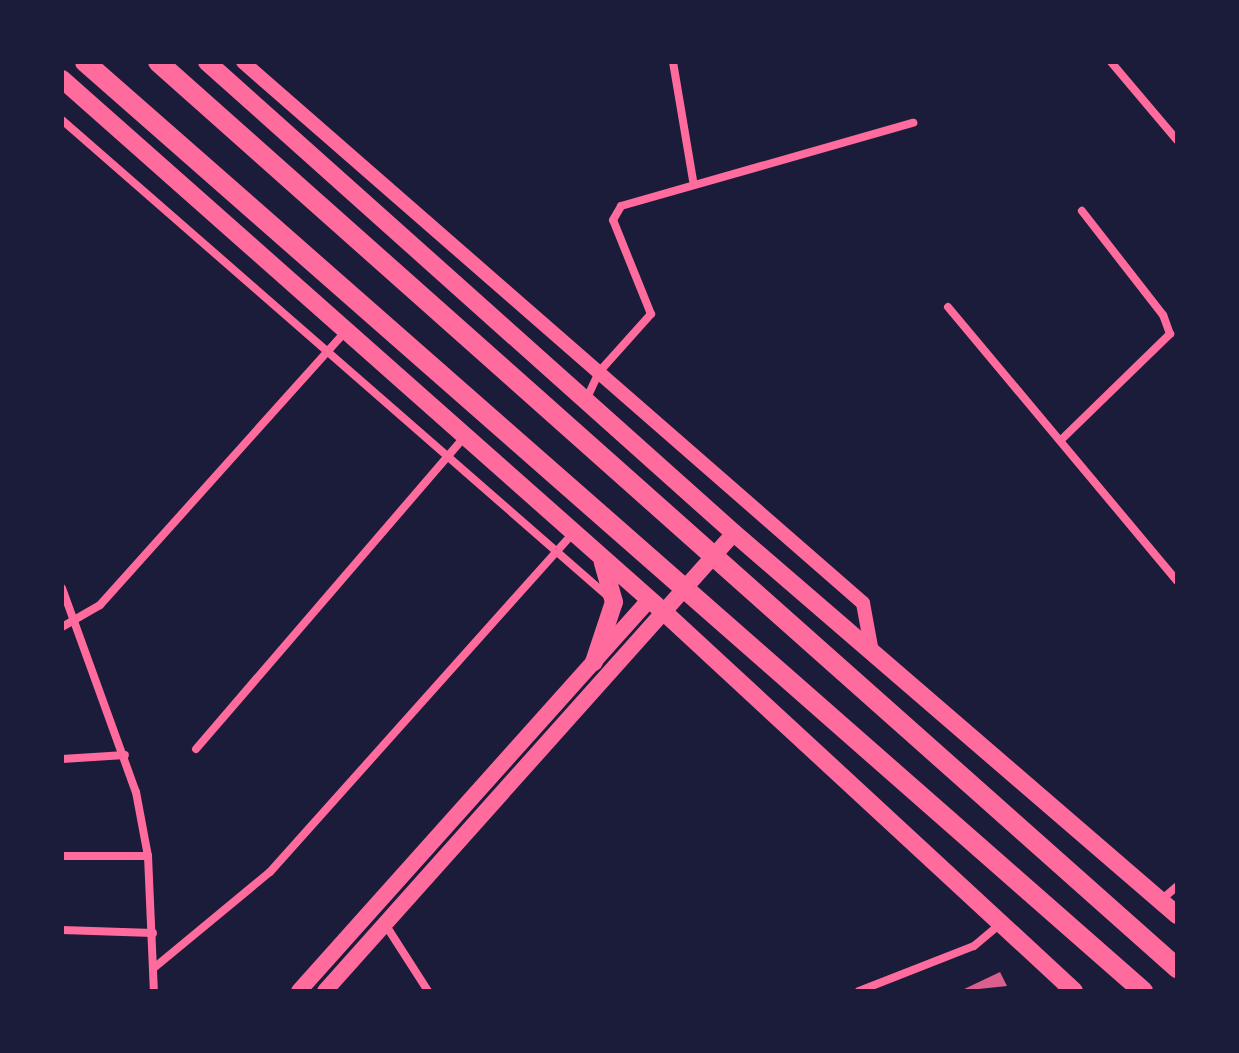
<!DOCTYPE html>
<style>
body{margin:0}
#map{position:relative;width:1239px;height:1053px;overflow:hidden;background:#1b1b3a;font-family:Arial,sans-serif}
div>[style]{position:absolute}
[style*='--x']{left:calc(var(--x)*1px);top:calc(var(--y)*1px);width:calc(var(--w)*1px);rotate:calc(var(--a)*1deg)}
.building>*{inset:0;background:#dd5f8e}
.minor>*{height:8px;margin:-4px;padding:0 4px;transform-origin:4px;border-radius:4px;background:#ff6b9d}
.tertiary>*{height:14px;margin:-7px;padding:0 7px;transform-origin:7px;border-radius:7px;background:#ff6b9d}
.secondary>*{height:16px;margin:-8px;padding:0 8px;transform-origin:8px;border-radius:8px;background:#ff6b9d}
.trunk>*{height:18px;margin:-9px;padding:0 9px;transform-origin:9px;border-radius:9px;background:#ff6b9d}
.motorway>*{height:20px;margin:-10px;padding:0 10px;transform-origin:10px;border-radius:10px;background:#ff6b9d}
span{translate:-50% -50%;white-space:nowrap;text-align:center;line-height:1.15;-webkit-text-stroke:6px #1b1b3a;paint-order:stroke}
.frame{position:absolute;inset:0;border:64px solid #1b1b3a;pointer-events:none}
</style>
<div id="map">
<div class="building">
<i style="clip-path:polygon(1000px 972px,1007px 986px,960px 991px)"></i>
</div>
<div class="minor">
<i style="--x:673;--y:62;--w:120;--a:80.4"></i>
<i style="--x:1111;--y:62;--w:102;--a:49.8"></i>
<i style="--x:62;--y:120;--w:727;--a:41.1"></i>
<i style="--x:948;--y:307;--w:357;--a:50.1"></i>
<i style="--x:586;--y:400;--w:31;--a:-65"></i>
<i style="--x:599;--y:372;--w:78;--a:-48.1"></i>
<i style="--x:651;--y:314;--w:101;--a:-112"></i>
<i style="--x:613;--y:220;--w:16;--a:-60"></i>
<i style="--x:621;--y:206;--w:304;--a:-15.9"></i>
<i style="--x:1062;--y:439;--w:151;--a:-44.2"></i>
<i style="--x:1170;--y:334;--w:20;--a:-110"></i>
<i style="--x:1163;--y:315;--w:132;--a:-127.9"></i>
<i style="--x:62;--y:588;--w:217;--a:70.1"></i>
<i style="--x:136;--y:792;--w:65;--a:79.4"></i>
<i style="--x:148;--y:856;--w:135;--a:87.5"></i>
<i style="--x:62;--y:627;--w:44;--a:-30.1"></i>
<i style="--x:100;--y:605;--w:365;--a:-48.1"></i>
<i style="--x:196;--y:749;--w:411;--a:-49.3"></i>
<i style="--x:62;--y:759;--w:63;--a:-3.6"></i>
<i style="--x:62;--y:856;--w:86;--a:0"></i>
<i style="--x:1160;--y:901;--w:23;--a:-41"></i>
<i style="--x:385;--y:924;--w:80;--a:57.3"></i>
<i style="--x:62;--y:930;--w:91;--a:1.9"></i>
<i style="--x:155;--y:967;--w:149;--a:-39.6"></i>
<i style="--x:270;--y:872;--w:452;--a:-48.2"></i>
<i style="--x:859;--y:991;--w:123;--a:-21.4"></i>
<i style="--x:974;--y:946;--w:35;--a:-40"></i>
</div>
<div class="tertiary">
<i style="--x:243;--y:62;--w:823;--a:41.11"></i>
<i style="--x:863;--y:603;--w:50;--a:79.6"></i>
</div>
<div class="secondary">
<i style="--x:299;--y:991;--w:525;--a:-48.17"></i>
<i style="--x:325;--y:991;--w:614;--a:-48.23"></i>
</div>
<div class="trunk">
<i style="--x:207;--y:62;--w:707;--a:41.79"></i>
<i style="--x:734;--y:533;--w:585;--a:40.77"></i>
<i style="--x:62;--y:79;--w:805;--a:41.53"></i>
<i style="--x:665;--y:613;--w:557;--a:42.74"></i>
<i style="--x:594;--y:662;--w:63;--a:-71.6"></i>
<i style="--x:614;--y:602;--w:41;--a:-105.8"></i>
</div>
<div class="motorway">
<i style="--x:85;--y:62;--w:1408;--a:41.29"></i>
<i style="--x:158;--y:62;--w:1364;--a:41.64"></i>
</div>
<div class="frame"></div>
</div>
